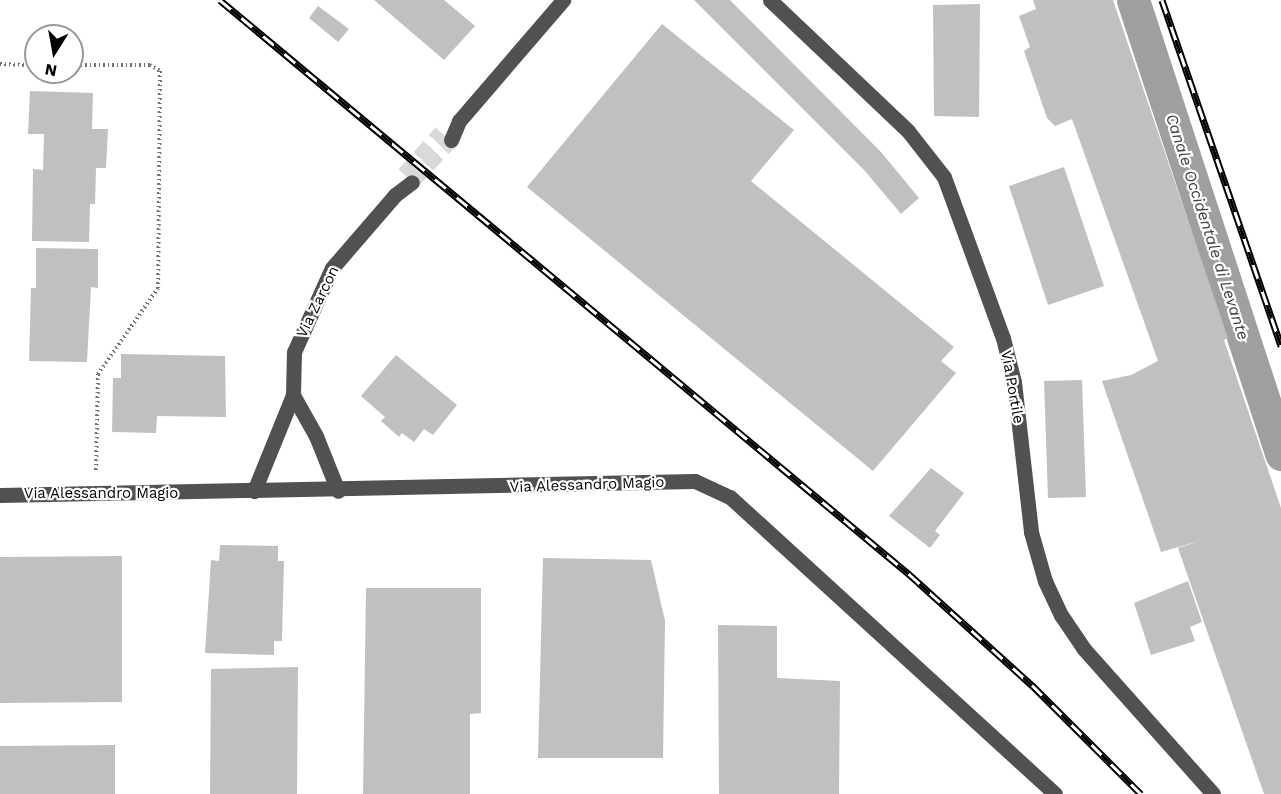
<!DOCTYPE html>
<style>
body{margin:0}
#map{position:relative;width:1281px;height:794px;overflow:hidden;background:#fff;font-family:"Work Sans",sans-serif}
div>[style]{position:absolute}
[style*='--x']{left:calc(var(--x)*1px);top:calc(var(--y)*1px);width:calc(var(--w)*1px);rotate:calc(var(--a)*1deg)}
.canal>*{height:33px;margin:-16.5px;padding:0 16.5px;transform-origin:16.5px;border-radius:16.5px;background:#9f9f9f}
.building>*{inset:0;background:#c0c0c0}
.minor-tunnel>*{height:15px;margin-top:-7.5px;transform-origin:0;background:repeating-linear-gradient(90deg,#d9d9d9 0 15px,transparent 0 23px)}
.path>*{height:4px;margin-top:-2px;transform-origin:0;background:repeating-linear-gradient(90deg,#737373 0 1.5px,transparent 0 4.5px)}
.minor>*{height:15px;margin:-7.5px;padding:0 7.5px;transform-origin:7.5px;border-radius:7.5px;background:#515151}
.rail>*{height:7px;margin-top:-3.5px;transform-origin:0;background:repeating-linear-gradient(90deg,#fff 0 14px,#000 0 28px);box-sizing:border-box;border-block:2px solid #000}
span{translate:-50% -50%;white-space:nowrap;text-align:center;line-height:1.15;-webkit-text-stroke:4.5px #fff;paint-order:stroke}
.street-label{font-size:15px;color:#000}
.water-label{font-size:16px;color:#404040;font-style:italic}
.north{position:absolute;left:24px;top:24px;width:60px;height:60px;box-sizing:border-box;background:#fff;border:2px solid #999;border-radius:50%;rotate:191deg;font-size:16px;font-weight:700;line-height:24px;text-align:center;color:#000}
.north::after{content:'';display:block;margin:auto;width:21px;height:27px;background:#000;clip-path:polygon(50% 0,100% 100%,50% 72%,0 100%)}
</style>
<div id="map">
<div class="canal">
<i style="--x:1133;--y:0;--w:478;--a:71.9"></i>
</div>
<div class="building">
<i style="clip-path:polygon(374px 0,444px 0,475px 26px,444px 60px)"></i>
<i style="clip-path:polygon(694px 0,730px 0,881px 152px,919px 198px,901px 214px,865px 171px)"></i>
<i style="clip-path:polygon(1033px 0,1113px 0,1228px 338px,1224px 340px,1281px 508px,1281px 794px,1264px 794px,1178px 548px,1203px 540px,1161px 552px,1102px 381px,1131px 375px,1158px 361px,1072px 119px,1055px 126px,1047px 118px,1024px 51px,1030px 47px,1019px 16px,1036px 9px)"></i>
<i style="clip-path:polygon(980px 4px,979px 117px,934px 116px,933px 5px)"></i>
<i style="clip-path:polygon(318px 6px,349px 29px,338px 42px,309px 18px)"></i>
<i style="clip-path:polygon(662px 24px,794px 130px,751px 181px,954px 347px,941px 361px,956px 373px,873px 471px,527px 187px)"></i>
<i style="clip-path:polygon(30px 91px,93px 93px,92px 129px,108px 129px,106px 168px,96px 168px,95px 204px,90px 204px,89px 242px,32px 241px,33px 169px,43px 170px,44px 134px,28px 134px)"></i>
<i style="clip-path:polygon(1064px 167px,1104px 286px,1048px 305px,1009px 186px)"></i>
<i style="clip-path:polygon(36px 248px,98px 249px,98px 288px,91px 287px,87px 362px,29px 361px,31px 288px,36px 288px)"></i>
<i style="clip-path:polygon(121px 354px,225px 356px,226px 417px,157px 416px,156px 433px,112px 432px,113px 378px,121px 378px)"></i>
<i style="clip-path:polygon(396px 355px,457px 405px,433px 435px,424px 429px,414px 442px,402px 433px,399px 437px,381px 421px,385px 417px,361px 396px)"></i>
<i style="clip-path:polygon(1082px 380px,1086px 497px,1048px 498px,1044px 381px)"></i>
<i style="clip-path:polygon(931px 468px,964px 493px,935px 531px,940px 535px,930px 548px,889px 516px)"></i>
<i style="clip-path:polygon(220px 545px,278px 546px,278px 561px,284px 561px,282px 641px,274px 641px,274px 655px,205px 653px,211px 560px,219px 561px)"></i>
<i style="clip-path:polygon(122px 556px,122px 702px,0 703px,0 557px)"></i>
<i style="clip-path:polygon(543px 558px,651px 560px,665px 621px,663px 758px,538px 758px)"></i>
<i style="clip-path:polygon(1188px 581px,1202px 622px,1190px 627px,1195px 641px,1151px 655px,1134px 603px)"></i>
<i style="clip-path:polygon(366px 588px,481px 588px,481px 713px,470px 714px,470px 794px,363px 794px)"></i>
<i style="clip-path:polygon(718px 625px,777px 626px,777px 678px,840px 681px,839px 794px,719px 794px)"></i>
<i style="clip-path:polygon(298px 667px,297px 794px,210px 794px,211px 669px)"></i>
<i style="clip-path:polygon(115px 745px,115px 794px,0 794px,0 746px)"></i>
</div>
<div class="minor-tunnel">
<i style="--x:404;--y:174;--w:56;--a:-48.6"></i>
<i style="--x:412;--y:182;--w:57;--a:-47.1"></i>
</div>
<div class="path">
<i style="--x:0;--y:64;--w:36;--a:2"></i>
<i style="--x:72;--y:65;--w:78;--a:0"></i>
<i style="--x:150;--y:65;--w:12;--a:31"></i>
<i style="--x:160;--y:71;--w:217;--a:90.5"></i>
<i style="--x:158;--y:288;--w:105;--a:124.9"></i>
<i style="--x:98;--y:374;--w:96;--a:91.2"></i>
</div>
<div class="minor">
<i style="--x:770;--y:0;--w:190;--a:43.5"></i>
<i style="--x:908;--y:131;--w:58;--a:52"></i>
<i style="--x:944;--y:177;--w:171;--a:69.9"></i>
<i style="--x:1003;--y:338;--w:45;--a:76"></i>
<i style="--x:1014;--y:382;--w:151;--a:83.5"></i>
<i style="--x:1031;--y:532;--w:51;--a:74.1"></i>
<i style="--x:1045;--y:581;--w:38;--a:65"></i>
<i style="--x:1061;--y:615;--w:41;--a:55.9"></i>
<i style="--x:1084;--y:649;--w:194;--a:48.3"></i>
<i style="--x:451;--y:140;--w:21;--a:-67"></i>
<i style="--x:459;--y:121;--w:160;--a:-49.3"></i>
<i style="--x:293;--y:395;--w:47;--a:60.7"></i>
<i style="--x:316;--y:436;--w:59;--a:68.2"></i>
<i style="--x:254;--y:491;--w:104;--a:-67.9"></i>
<i style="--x:293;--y:395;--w:43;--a:-88.7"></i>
<i style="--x:294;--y:352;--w:92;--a:-65.7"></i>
<i style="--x:332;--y:268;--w:96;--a:-49.2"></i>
<i style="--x:395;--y:195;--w:21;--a:-37"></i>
<i style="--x:0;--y:495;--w:695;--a:-1.15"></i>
<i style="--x:695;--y:481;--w:38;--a:25"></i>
<i style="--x:730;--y:497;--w:440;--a:42.4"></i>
</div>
<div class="rail">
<i style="--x:220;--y:0;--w:897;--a:39.8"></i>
<i style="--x:909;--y:574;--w:166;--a:42.1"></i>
<i style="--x:1032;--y:685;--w:154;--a:45"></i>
<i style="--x:1162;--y:0;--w:366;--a:71"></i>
</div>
<div class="street-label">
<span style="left:318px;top:302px;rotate:-64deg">Via Zarcon</span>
<span style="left:1012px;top:387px;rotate:80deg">Via Portile</span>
<span style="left:587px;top:485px;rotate:-2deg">Via Alessandro Magio</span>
<span style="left:101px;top:494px">Via Alessandro Magio</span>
</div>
<div class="water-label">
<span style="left:1207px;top:227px;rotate:72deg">Canale Occidentale di Levante</span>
</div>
<div class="north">N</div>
</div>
